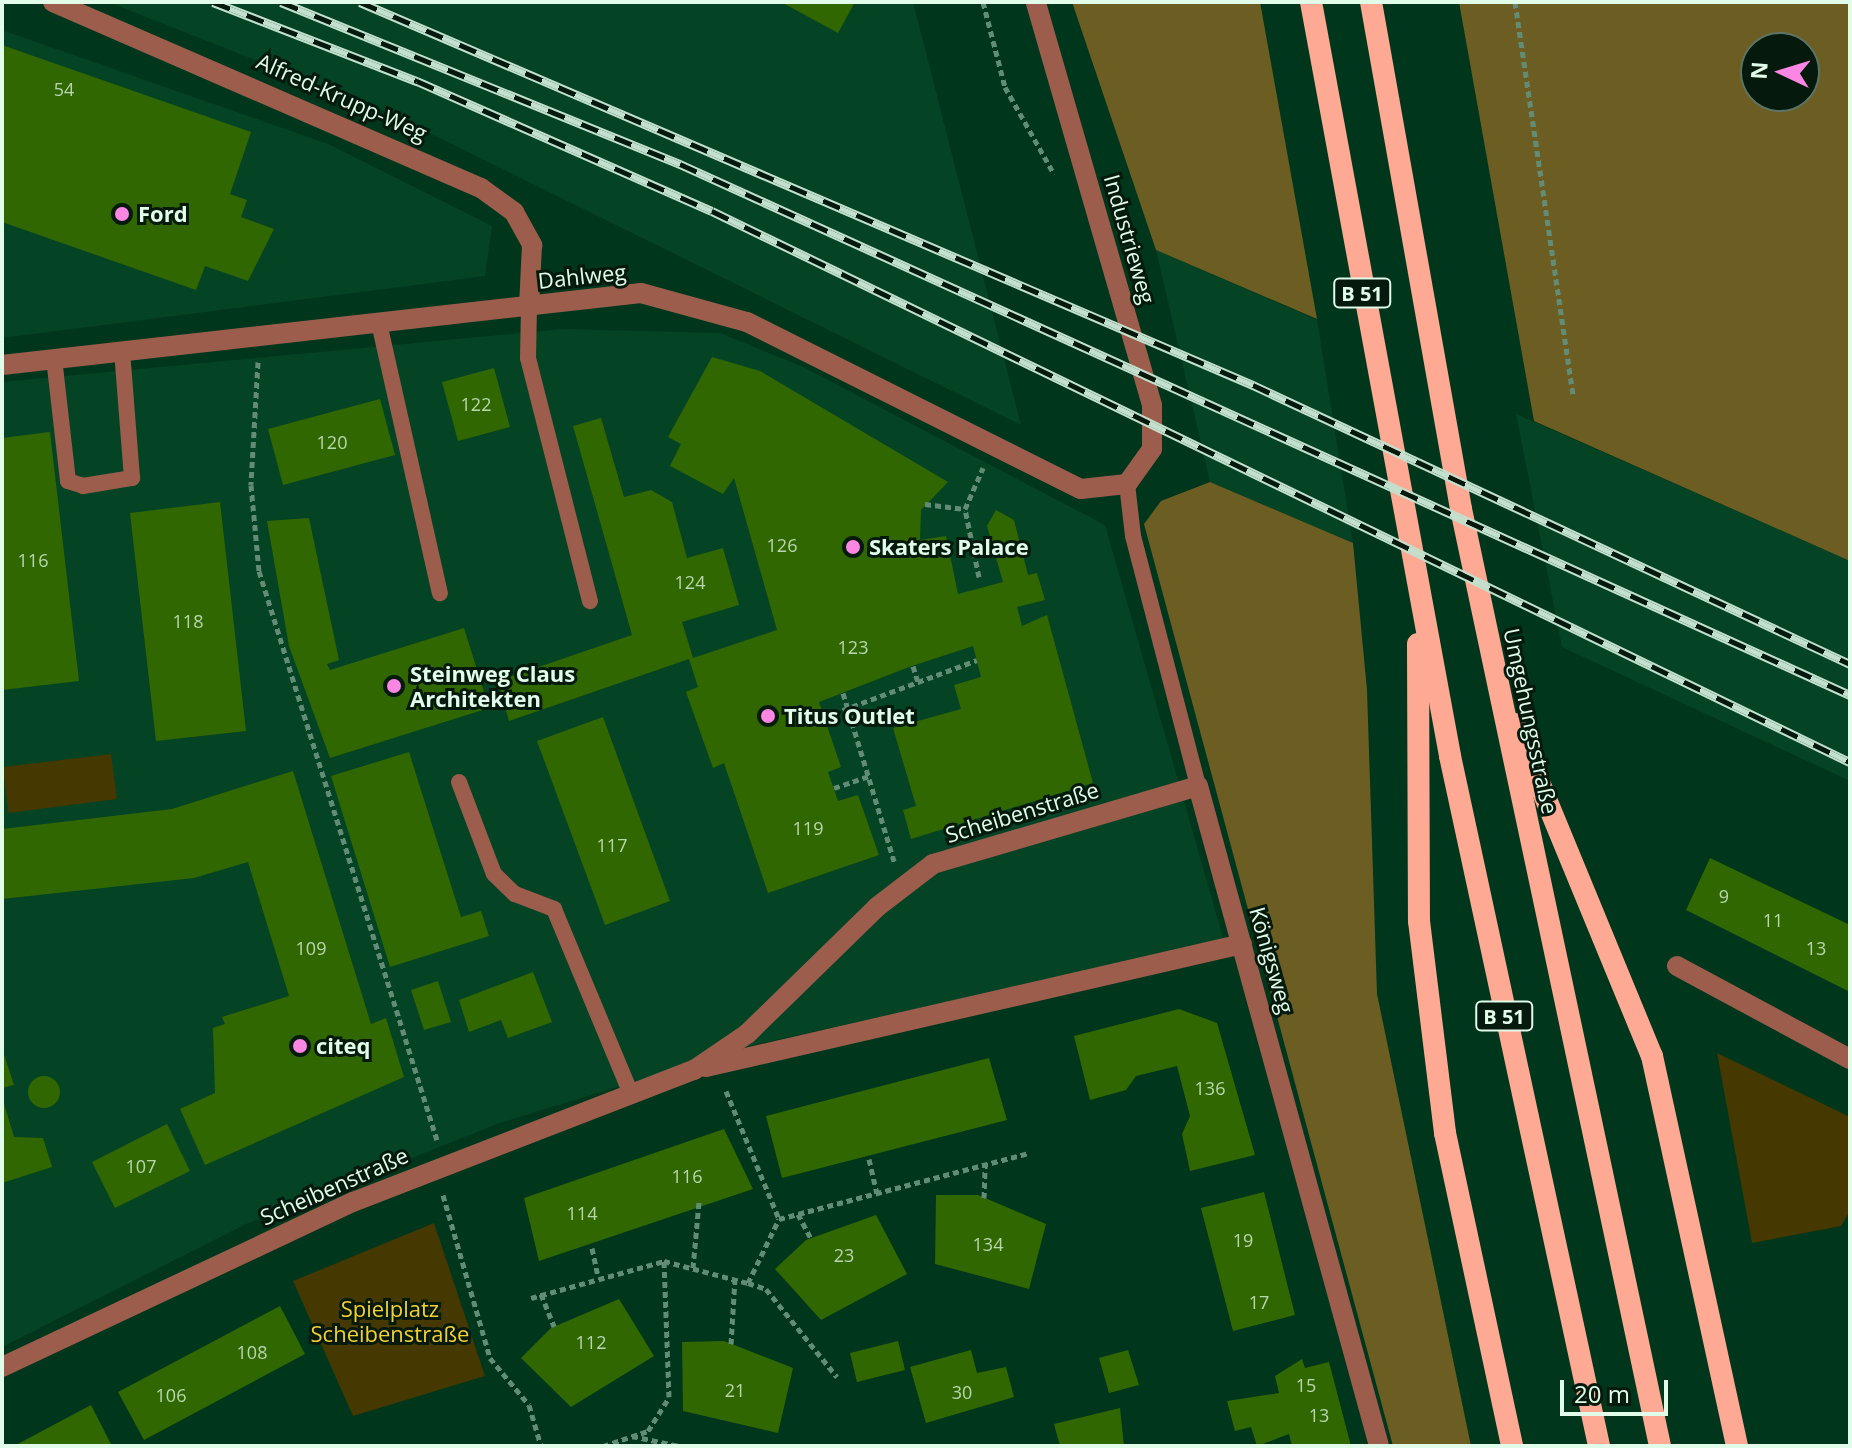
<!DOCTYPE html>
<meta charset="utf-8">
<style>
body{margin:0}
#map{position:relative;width:1852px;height:1448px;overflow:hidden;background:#00361c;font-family:"Open Sans",sans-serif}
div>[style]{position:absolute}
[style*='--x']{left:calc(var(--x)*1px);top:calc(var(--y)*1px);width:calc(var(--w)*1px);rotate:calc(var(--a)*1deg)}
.built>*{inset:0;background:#054325}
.green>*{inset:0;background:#453800}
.forest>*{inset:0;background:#6c5e22}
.building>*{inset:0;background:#316701}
.round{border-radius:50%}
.path>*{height:5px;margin-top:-2.5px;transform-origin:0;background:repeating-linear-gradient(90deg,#638c76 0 6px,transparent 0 10px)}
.service>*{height:16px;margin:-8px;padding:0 8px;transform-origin:8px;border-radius:8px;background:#9c5d4c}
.minor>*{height:20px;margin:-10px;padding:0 10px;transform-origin:10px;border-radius:10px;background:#9c5d4c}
.trunk>*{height:22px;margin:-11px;padding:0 11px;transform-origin:11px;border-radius:11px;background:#fea993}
.rail>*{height:9px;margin-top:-4.5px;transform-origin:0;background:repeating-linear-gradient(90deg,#05190d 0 18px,#c2e0cd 0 36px);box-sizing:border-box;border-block:2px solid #c2e0cd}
.dots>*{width:22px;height:22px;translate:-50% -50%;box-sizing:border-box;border:4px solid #05190d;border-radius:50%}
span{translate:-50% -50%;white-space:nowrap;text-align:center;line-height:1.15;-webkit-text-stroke:6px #05190d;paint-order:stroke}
.number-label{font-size:18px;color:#b6d7b0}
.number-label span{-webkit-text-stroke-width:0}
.shield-label span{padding:2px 6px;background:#05190d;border:2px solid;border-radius:6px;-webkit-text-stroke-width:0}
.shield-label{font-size:20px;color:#e2fcea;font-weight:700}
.street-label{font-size:22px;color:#e2fcea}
.poi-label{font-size:22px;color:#e2fcea;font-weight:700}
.left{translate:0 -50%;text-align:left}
.park-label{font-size:22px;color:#f3d033}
.frame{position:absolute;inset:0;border:4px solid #e2fcea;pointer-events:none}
.north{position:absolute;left:1740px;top:32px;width:80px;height:80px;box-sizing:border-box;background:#05190d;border:2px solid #5d7465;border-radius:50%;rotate:274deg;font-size:22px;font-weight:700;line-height:32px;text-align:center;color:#e2fcea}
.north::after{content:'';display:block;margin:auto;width:28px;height:36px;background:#fc86e3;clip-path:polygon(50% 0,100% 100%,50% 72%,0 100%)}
.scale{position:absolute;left:1560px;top:1380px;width:108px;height:36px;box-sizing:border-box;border:4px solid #e2fcea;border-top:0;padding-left:10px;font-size:24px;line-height:28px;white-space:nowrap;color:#e2fcea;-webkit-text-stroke:6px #05190d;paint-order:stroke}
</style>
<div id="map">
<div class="built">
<i style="clip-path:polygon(108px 2px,913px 2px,1021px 425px,387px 112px)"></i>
<i style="clip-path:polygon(2px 30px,328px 144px,492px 226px,485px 276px,2px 338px)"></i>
<i style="clip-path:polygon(1156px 250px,1317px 320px,1353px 543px,1210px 482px)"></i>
<i style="clip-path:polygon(563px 329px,720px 333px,803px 367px,1105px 525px,1224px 941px,757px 1044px,497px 1124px,246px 1224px,2px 1347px,2px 382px)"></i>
<i style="clip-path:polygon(1516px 414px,1850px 561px,1850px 781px,1562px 647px)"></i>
</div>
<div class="green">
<i style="clip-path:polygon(111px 754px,117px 799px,8px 813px,3px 767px)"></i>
<i style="clip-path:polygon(1717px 1053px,1850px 1117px,1850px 1211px,1841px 1226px,1752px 1243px)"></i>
<i style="clip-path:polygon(434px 1223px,485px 1376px,353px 1416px,293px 1281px)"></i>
</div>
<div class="forest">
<i style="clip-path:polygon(1072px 2px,1260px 2px,1317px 319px,1156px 250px)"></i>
<i style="clip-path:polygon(evenodd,1459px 2px,1850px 2px,1850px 561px,1534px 421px,1459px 2px,1756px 48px,1804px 48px,1804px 96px,1756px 96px,1756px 48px)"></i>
<i style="clip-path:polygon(1210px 482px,1353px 543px,1367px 690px,1377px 994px,1471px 1446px,1393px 1446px,1144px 524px,1161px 501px)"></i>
</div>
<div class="building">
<i style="clip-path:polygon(781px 2px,855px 2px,838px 33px)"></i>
<i style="clip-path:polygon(2px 45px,251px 132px,230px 194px,247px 200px,241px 217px,274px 229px,248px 281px,205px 266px,196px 290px,2px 222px)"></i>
<i style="clip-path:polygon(712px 357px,760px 371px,948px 482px,921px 510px,920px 540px,946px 536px,958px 594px,1003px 582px,987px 526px,996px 510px,1014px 520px,1028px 575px,1037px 573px,1045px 600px,1017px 607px,1022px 626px,1047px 615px,1093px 783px,911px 839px,903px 810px,916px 806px,893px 728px,961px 709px,954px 685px,981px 677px,973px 646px,909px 667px,819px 702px,841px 767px,828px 772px,838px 801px,858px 795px,879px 855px,768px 893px,724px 763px,713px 768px,686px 692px,698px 687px,689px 659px,509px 721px,498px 681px,632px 635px,573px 426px,601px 418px,624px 497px,651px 490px,672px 502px,687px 558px,723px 548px,739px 605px,682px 622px,693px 658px,777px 630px,734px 478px,723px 494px,670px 466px,681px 444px,668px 437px)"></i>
<i style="clip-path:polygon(494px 368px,510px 427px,458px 441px,442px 382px)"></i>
<i style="clip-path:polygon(380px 399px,395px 455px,283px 485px,268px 429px)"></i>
<i style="clip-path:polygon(50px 432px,79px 681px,2px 690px,2px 438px)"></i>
<i style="clip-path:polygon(220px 502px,246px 731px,156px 741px,130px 513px)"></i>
<i style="clip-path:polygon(309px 518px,339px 660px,327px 664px,330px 670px,464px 628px,489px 708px,330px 758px,289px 646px,267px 521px)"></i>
<i style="clip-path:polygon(603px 717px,670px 901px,605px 925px,537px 741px)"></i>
<i style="clip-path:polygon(409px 752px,461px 917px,481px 911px,489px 936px,390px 967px,331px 776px)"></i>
<i style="clip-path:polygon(293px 771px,371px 1024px,386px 1018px,404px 1077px,205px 1165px,180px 1109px,215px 1093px,213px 1028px,225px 1024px,222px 1017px,289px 996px,248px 862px,194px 878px,2px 899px,2px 829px,172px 809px)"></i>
<i style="clip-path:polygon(1710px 858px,1850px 925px,1850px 992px,1686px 910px)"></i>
<i style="clip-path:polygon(533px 972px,552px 1022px,508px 1038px,501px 1020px,469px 1032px,459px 1000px)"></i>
<i style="clip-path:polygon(438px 981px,451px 1022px,424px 1030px,411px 990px)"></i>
<i style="clip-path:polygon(1179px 1009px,1217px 1023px,1255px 1155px,1190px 1171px,1182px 1134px,1190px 1116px,1177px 1066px,1136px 1076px,1126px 1090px,1090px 1100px,1074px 1036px)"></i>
<i style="clip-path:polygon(2px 1048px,14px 1085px,2px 1088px)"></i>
<i style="clip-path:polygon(989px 1058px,1007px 1120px,782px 1178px,766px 1116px)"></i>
<i class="round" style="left:28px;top:1076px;width:32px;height:32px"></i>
<i style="clip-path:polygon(2px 1097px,14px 1137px,43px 1138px,52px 1167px,2px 1183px)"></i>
<i style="clip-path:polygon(167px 1124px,190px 1171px,115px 1208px,92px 1162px)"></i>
<i style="clip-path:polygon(724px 1129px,753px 1189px,539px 1261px,524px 1198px)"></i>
<i style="clip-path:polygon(1264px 1192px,1295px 1315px,1233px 1331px,1201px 1208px)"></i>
<i style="clip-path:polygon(936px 1195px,978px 1195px,1046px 1224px,1029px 1289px,935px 1264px)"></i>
<i style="clip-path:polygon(876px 1215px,907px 1274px,821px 1320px,775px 1269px,806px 1240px)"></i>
<i style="clip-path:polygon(619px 1299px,654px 1356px,571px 1407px,521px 1358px,551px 1328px)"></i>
<i style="clip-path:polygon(280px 1306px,305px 1354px,144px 1440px,118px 1392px)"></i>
<i style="clip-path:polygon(724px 1341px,793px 1368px,778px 1433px,683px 1411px,682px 1342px)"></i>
<i style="clip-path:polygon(898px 1341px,905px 1370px,857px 1382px,850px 1353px)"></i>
<i style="clip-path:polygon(971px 1350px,977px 1373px,1006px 1367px,1014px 1397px,926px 1423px,910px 1367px)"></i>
<i style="clip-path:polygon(1128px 1350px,1139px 1385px,1109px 1393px,1099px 1358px)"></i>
<i style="clip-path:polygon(1302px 1359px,1305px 1368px,1329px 1362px,1351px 1446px,1292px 1446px,1289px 1434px,1257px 1446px,1251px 1427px,1235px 1431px,1227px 1401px,1279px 1393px,1275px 1376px)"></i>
<i style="clip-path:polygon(91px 1405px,112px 1446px,14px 1446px)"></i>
<i style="clip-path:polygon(1120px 1408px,1124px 1446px,1060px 1446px,1054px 1424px)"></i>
</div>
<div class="path">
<i style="--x:983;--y:2;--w:88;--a:75.5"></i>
<i style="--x:1005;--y:87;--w:100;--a:60.6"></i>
<i style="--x:1515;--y:2;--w:399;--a:81.6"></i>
<i style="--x:258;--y:362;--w:123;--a:93.3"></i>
<i style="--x:251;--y:485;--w:86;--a:84.7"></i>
<i style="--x:259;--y:571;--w:596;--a:72.63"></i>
<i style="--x:925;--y:504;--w:40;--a:7.1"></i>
<i style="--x:979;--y:577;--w:69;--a:-101.6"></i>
<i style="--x:965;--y:509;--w:45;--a:-66.3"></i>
<i style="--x:913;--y:666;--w:17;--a:73"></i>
<i style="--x:843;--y:693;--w:176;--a:73.1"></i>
<i style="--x:824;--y:717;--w:163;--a:-20.4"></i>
<i style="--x:834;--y:788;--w:36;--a:-19"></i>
<i style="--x:726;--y:1091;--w:139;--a:67.5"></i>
<i style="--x:869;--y:1159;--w:35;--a:77"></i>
<i style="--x:443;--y:1195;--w:170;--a:73.9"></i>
<i style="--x:490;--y:1358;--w:61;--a:50.3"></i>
<i style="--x:529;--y:1405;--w:43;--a:73.7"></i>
<i style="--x:984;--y:1198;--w:33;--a:-88"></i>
<i style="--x:798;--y:1214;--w:27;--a:62"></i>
<i style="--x:592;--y:1248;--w:29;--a:78"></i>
<i style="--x:693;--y:1268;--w:66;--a:-84.8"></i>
<i style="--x:748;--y:1283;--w:19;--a:18"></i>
<i style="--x:766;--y:1289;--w:113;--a:51.1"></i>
<i style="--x:541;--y:1294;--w:35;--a:68"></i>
<i style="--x:531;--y:1298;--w:138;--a:-15.5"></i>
<i style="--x:731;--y:1344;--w:65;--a:-86.5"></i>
<i style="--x:632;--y:1436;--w:48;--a:12"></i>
<i style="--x:603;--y:1446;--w:47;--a:-18.4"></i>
<i style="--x:648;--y:1431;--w:40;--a:-58"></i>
<i style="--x:669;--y:1397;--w:136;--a:-92.1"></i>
<i style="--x:664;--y:1261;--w:87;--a:14.7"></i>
<i style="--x:748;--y:1283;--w:71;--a:-64.2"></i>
<i style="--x:779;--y:1219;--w:259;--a:-14.8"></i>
</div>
<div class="service">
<i style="--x:529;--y:306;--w:52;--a:91.1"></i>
<i style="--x:528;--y:358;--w:251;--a:75.7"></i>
<i style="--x:379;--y:323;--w:277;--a:77.3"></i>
<i style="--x:54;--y:358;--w:124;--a:83.5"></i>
<i style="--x:68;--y:481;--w:16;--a:18"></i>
<i style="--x:83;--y:486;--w:50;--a:-9.3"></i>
<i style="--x:132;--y:478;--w:127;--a:-94.5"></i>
<i style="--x:1127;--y:484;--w:52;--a:83.4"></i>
<i style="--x:1133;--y:536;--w:258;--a:75.4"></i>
<i style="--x:459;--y:782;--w:98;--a:69.2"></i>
<i style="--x:494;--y:874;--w:29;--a:44"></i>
<i style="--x:515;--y:894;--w:42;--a:21"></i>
<i style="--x:554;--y:909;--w:200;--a:67.4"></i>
</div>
<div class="minor">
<i style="--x:53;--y:2;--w:467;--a:23.5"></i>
<i style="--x:481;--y:188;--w:41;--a:36"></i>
<i style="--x:514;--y:212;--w:38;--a:61"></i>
<i style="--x:532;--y:245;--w:61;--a:92.8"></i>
<i style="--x:2;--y:365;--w:643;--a:-6.43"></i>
<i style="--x:641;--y:293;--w:110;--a:15.3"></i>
<i style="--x:747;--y:322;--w:373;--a:26.6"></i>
<i style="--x:1081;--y:489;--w:46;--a:-6.2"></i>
<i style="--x:1127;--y:484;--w:43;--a:-54.5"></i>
<i style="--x:1152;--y:449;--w:44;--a:-90"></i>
<i style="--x:1152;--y:405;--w:419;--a:-106.1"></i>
<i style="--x:1677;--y:966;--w:196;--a:28.3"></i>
<i style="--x:706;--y:1067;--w:550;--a:-12.92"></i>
<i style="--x:2;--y:1367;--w:388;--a:-25.2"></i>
<i style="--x:353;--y:1202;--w:366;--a:-21.2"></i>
<i style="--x:694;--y:1070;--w:64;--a:-34.2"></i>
<i style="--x:747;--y:1034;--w:182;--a:-44.3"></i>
<i style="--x:877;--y:907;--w:71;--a:-37.5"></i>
<i style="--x:933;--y:864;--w:276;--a:-16.4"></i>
<i style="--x:1198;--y:786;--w:684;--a:74.66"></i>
</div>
<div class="trunk">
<i style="--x:1311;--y:2;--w:767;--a:79.55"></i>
<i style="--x:1450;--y:756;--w:706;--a:77.81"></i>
<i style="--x:1371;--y:2;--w:515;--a:79.93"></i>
<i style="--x:1461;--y:509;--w:958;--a:78.01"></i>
<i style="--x:1418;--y:644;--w:277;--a:89.8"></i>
<i style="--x:1419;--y:921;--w:214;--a:83"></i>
<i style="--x:1445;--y:1133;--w:320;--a:77.9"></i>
<i style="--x:1515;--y:724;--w:359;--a:67.6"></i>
<i style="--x:1652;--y:1056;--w:399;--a:77.7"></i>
</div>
<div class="rail">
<i style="--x:213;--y:2;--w:219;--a:21.2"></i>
<i style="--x:417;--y:81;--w:322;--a:23.8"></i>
<i style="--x:712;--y:211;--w:1264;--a:25.84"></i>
<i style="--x:281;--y:2;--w:431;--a:22.1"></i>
<i style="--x:680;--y:164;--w:1285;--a:24.41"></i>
<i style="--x:360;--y:2;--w:972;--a:23.21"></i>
<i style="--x:1253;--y:385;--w:659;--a:25.05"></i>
</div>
<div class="dots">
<i style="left:122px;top:214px;background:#fc86e3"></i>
<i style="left:853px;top:547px;background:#fc86e3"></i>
<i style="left:394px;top:686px;background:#fc86e3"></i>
<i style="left:768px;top:716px;background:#fc86e3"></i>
<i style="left:300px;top:1046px;background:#fc86e3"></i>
</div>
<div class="number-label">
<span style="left:64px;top:89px">54</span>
<span style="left:476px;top:404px">122</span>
<span style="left:332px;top:442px">120</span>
<span style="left:782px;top:545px">126</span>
<span style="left:33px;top:560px">116</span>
<span style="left:690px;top:582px">124</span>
<span style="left:188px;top:621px">118</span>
<span style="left:853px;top:647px">123</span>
<span style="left:808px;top:828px">119</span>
<span style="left:612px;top:845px">117</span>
<span style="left:1724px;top:896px">9</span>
<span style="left:1773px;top:920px">11</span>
<span style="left:311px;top:948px">109</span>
<span style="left:1816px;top:948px">13</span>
<span style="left:1210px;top:1088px">136</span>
<span style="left:141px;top:1166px">107</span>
<span style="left:687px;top:1176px">116</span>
<span style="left:582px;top:1213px">114</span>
<span style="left:1243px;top:1240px">19</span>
<span style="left:988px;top:1244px">134</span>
<span style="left:844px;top:1255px">23</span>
<span style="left:1259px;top:1302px">17</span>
<span style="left:591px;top:1342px">112</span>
<span style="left:252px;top:1352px">108</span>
<span style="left:1306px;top:1385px">15</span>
<span style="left:735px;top:1390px">21</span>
<span style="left:962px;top:1392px">30</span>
<span style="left:171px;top:1395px">106</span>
<span style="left:1319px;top:1415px">13</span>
</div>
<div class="shield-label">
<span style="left:1362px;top:293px">B 51</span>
<span style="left:1504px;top:1016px">B 51</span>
</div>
<div class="street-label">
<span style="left:342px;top:97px;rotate:24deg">Alfred-Krupp-Weg</span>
<span style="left:1130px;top:239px;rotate:74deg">Industrieweg</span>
<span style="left:582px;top:276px;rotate:-6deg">Dahlweg</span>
<span style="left:1531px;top:721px;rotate:78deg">Umgehungsstraße</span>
<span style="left:1022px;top:812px;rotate:-17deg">Scheibenstraße</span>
<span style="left:1272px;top:960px;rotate:74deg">Königsweg</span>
<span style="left:334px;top:1186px;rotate:-24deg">Scheibenstraße</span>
</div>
<div class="poi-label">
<span class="left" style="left:138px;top:214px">Ford</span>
<span class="left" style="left:869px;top:547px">Skaters Palace</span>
<span class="left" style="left:410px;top:686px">Steinweg Claus<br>Architekten</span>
<span class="left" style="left:784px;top:716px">Titus Outlet</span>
<span class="left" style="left:316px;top:1046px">citeq</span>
</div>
<div class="park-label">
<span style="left:390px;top:1321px">Spielplatz<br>Scheibenstraße</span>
</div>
<div class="frame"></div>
<div class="north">N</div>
<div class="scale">20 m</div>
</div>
